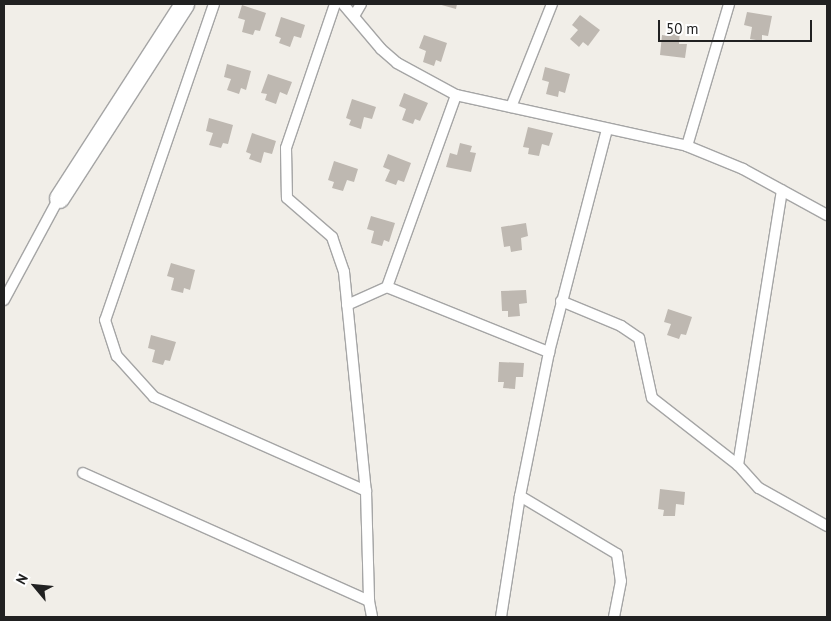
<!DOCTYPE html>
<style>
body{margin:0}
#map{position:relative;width:831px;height:621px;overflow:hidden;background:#f1eee8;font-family:"PT Sans",sans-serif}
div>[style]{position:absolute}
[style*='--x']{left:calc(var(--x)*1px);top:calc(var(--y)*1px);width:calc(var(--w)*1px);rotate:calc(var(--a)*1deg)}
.building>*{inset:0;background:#beb8b1}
.roads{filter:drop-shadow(1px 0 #a5a5a5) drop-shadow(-1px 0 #a5a5a5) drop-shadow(0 1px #a5a5a5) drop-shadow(0 -1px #a5a5a5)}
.service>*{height:10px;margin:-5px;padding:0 5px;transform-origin:5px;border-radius:5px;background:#fff}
.minor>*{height:19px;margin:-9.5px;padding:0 9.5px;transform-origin:9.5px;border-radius:9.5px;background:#fff}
span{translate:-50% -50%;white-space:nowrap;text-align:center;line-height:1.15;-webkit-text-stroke:4.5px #fff;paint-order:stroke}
.frame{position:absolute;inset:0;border:5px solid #212121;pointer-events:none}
.north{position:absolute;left:10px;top:561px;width:50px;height:50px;-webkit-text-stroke:4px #fff;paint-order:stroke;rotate:298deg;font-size:14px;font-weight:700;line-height:20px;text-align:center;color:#212121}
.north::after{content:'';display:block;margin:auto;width:18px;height:22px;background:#212121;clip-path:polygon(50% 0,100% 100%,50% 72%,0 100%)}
.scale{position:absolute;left:658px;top:20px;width:154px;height:22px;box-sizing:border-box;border:2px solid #212121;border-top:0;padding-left:6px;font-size:15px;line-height:18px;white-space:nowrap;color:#212121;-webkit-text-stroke:4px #fff;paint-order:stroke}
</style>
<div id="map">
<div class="building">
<i style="clip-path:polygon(438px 4px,457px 4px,456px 9px)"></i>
<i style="clip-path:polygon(242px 5px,266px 13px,260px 31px,255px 30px,253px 35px,242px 32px,245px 20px,238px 18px)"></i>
<i style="clip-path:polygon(747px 12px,772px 16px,768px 36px,762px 35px,762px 41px,750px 39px,752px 27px,744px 25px)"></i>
<i style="clip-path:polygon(580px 15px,600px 30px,588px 46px,583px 42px,579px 47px,570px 39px,578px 30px,572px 25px)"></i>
<i style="clip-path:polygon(281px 17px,305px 25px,301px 38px,294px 36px,290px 47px,279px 43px,281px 38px,275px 36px)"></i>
<i style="clip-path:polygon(668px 30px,680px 31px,679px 44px,687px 44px,685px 58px,660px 55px,662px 35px,668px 36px)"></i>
<i style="clip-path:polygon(424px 35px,447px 43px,441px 62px,436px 60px,434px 66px,423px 62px,426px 51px,419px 48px)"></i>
<i style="clip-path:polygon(227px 64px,251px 71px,246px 90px,241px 88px,239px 94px,227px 90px,231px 79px,224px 77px)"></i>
<i style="clip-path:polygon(545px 67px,570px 74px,565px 93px,559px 91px,558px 97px,546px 94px,549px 82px,542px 80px)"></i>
<i style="clip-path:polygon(268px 74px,292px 82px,287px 95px,280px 92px,276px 104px,265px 100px,267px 94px,261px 93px)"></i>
<i style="clip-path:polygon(404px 93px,428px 103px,420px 121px,415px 119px,413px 124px,402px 120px,406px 109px,399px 106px)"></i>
<i style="clip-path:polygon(352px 99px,376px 107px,372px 119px,364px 117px,361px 129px,349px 125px,351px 120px,346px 118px)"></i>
<i style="clip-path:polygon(209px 118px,233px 125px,228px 144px,223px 143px,221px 148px,209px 145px,213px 133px,206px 131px)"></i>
<i style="clip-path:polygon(528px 127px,553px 133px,549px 146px,542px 144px,539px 156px,528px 154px,529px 148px,523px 147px)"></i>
<i style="clip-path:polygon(252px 133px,276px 141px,272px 154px,264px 152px,261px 163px,249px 159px,251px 154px,246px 152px)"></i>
<i style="clip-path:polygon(460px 143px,472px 146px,470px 152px,476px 153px,471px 172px,446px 167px,450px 153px,457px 155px)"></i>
<i style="clip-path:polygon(388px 154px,411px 163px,404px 182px,398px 180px,396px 185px,385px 181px,390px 170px,383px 167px)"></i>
<i style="clip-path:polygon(334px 161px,358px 169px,354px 182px,347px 180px,343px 191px,332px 188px,334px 182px,328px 180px)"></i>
<i style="clip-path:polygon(371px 216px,395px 223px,389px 242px,384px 240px,382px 246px,371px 243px,374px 231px,367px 229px)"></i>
<i style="clip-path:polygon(526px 223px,528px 236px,521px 238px,522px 250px,511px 252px,510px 246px,504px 247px,501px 227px)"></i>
<i style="clip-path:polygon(171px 263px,195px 270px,190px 290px,184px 288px,183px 293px,171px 290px,174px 278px,167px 276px)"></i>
<i style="clip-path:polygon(526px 290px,527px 303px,519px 304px,520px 316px,508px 317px,508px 311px,502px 311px,501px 291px)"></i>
<i style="clip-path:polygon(668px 309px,692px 317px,686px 335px,681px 334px,679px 339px,667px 335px,671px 324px,664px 322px)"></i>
<i style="clip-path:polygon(151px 335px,176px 342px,170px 361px,165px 360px,163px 365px,152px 362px,155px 350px,148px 348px)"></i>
<i style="clip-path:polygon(499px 362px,524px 363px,523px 377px,516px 377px,515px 389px,503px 388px,504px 382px,498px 382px)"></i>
<i style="clip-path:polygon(660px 489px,685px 492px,684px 505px,676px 504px,675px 516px,663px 516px,664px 510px,658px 509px)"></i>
</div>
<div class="roads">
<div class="service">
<i style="--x:214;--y:4;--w:334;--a:109"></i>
<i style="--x:105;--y:320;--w:38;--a:72"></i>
<i style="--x:117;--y:356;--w:55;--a:47.9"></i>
<i style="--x:154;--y:397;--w:232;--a:23.9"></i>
<i style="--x:366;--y:491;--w:110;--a:88.4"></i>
<i style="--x:369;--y:601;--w:16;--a:79"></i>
<i style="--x:335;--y:4;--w:152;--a:108.8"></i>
<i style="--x:286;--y:148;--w:50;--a:88.9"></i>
<i style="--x:287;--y:198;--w:60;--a:40.9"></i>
<i style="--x:332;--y:237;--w:37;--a:71"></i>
<i style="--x:344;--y:272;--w:220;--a:84.3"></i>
<i style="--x:343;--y:4;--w:59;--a:49.8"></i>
<i style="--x:381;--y:49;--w:21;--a:41"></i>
<i style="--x:397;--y:63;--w:67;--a:28.5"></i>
<i style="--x:456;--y:95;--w:237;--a:12.4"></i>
<i style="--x:687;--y:146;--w:61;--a:22.3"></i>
<i style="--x:743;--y:169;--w:96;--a:28.7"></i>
<i style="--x:354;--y:16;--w:14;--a:-60"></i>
<i style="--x:511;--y:107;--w:111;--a:-68.3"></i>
<i style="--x:687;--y:146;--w:148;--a:-73.5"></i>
<i style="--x:387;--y:287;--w:204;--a:-70.2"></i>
<i style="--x:4;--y:300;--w:116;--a:-61.7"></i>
<i style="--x:561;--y:301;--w:65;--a:22.6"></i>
<i style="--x:621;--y:326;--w:22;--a:34"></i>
<i style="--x:639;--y:338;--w:61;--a:77.8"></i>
<i style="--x:652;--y:398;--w:109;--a:37.9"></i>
<i style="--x:738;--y:465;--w:31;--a:48"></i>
<i style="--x:759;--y:488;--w:78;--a:29.2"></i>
<i style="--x:347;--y:305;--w:44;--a:-24.2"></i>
<i style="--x:387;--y:287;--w:175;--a:21.9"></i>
<i style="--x:738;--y:465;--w:278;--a:-80.9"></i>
<i style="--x:83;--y:473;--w:313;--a:24.1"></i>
<i style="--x:520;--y:496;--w:113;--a:30.9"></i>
<i style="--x:617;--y:554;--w:27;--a:82"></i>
<i style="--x:621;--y:581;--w:37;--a:101"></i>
<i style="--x:501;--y:617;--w:122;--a:-81.1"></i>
<i style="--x:520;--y:496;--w:147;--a:-78.6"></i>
<i style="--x:549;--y:352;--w:229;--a:-75.4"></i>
</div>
<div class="minor">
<i style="--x:59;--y:198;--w:231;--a:-57.2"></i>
</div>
</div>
<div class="frame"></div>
<div class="north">N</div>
<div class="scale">50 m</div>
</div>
